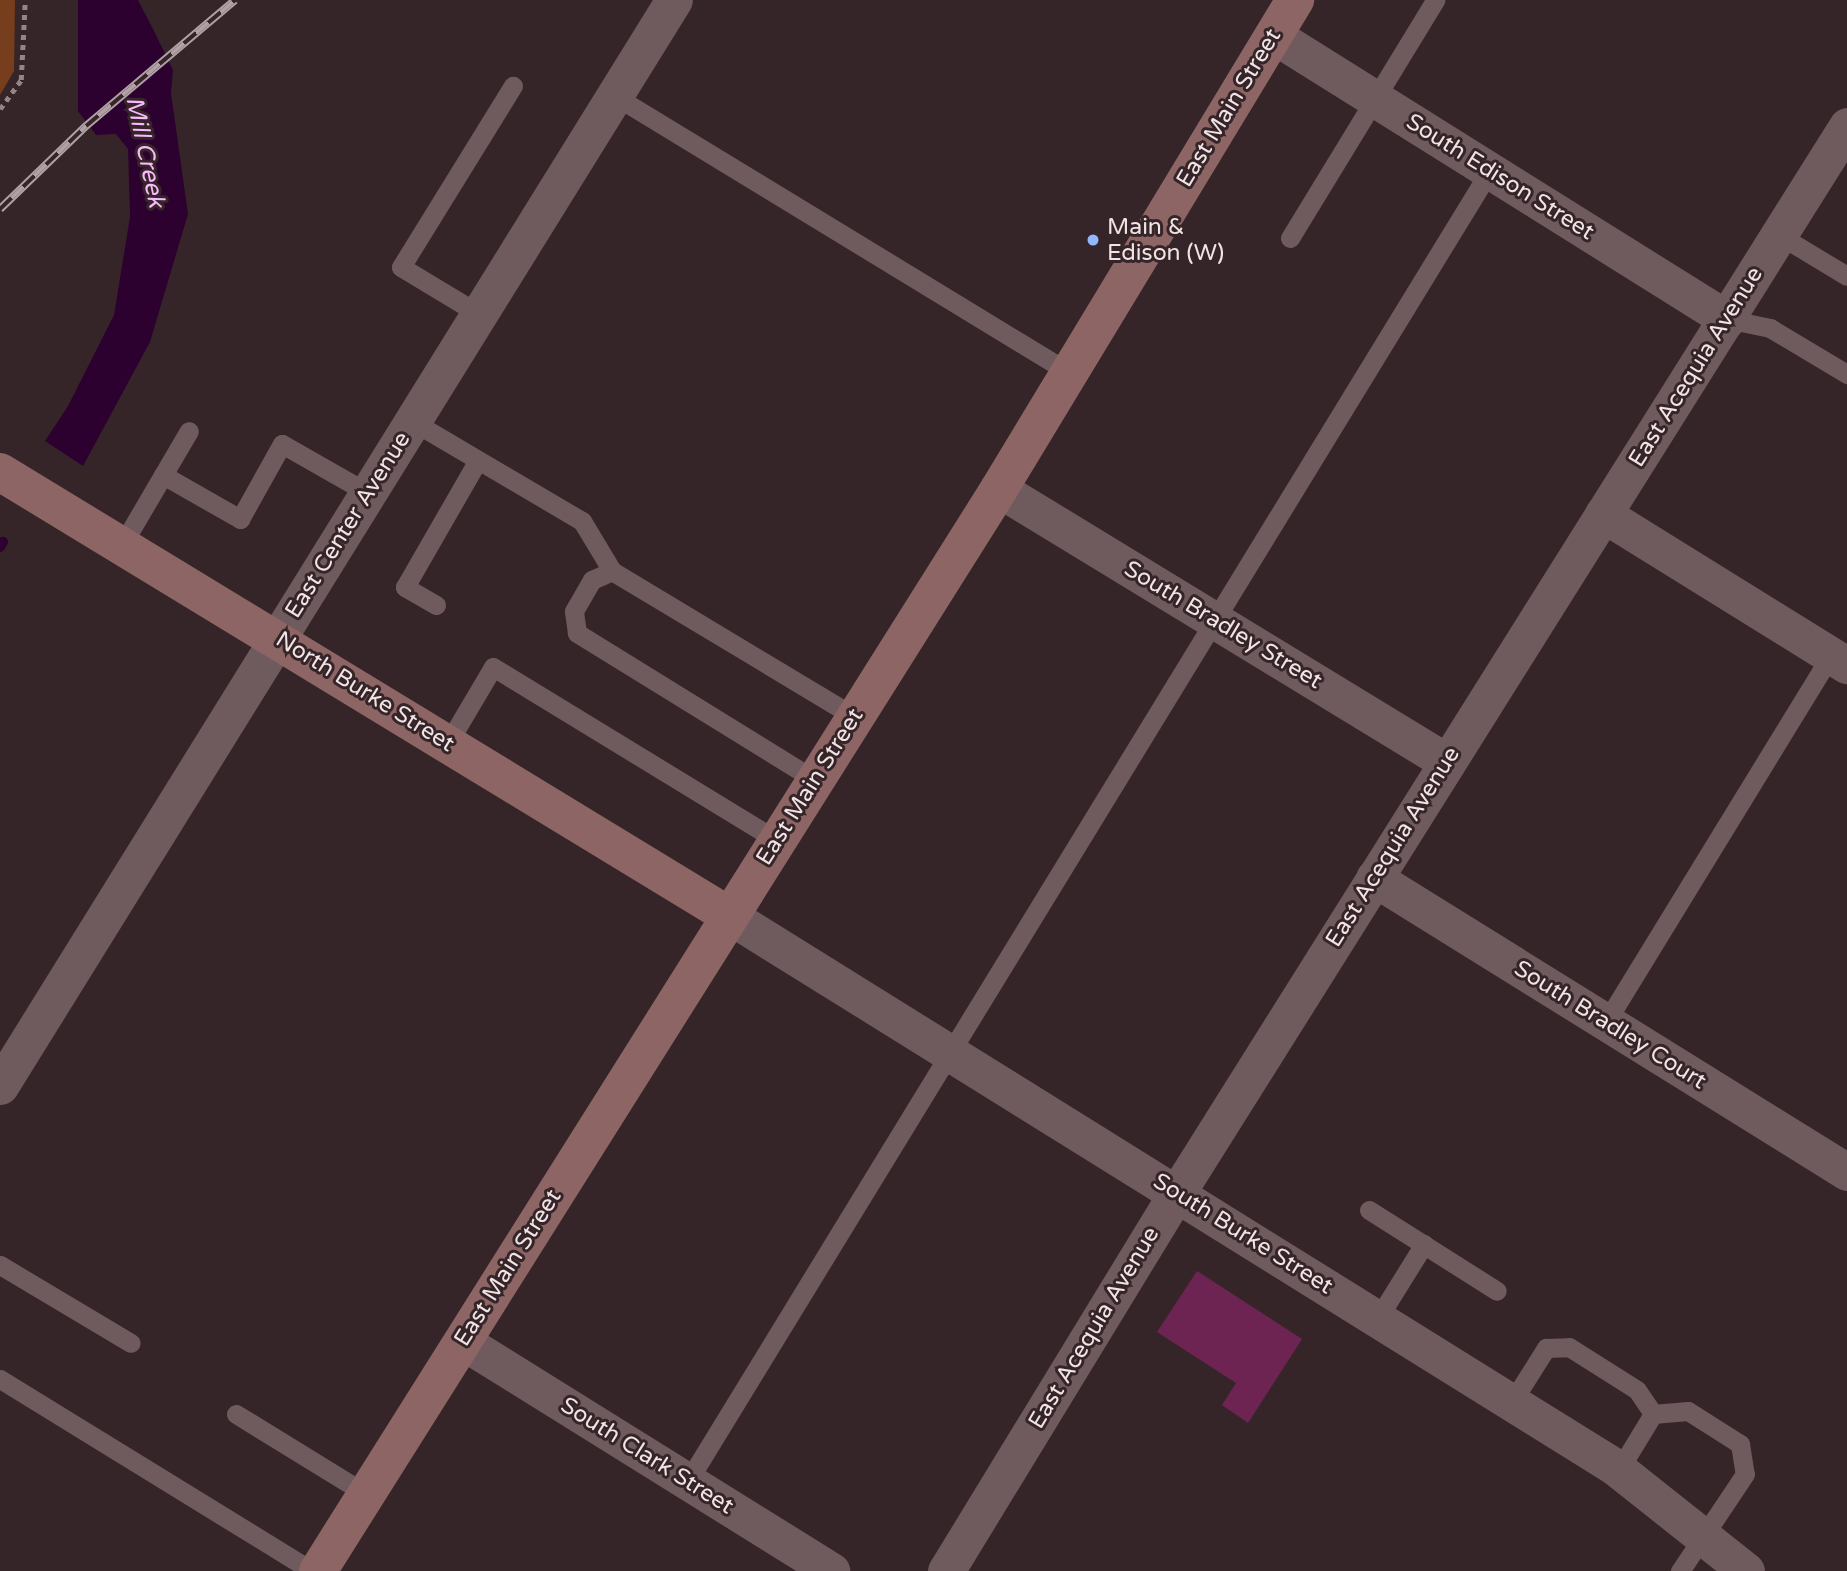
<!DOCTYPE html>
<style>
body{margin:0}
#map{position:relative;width:1847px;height:1571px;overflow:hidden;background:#362528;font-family:"Varela Round",sans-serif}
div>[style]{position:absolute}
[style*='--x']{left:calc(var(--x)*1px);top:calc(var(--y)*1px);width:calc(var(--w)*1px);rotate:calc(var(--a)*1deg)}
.green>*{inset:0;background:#773e1e}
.water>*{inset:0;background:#2c0130}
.stream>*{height:10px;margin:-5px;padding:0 5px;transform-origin:5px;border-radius:5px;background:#2c0130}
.building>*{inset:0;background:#6e2452}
.path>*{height:4.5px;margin-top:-2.25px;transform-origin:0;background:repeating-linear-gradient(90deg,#948688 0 5px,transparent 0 10px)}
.lane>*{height:19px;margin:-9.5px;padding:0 9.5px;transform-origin:9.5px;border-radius:9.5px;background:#6f5b5e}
.street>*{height:37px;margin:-18.5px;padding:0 18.5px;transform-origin:18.5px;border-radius:18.5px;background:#6f5b5e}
.secondary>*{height:38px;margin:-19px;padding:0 19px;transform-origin:19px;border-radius:19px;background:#8c6564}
.rail>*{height:8px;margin-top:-4px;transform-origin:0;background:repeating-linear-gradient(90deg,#362528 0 16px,#afa1a4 0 32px);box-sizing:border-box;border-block:2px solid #afa1a4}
.dots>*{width:19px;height:19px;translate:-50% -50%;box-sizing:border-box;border:4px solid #362528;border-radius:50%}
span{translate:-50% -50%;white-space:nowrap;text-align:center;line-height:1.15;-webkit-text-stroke:6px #362528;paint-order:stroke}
.street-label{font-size:23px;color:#f0e4e6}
.poi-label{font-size:23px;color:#f0e4e6}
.left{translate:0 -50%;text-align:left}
.water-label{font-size:24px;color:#fab8fe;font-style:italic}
</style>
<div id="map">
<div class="green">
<i style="clip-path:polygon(0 0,15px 0,14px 71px,0 95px)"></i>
</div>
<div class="water">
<i style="clip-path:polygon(78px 0,138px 0,153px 29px,173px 70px,171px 93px,188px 214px,150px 342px,83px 466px,45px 441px,68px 406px,114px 315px,130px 217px,128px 149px,116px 134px,96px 135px,78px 111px)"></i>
</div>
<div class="stream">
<i style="--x:0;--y:547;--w:6;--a:-59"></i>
</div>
<div class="building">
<i style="clip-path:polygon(1197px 1271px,1302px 1339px,1248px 1423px,1222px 1405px,1236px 1383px,1157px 1332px)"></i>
</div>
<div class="path">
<i style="--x:0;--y:109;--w:36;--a:-54"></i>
<i style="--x:21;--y:80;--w:80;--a:-87.1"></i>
</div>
<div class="lane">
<i style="--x:615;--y:96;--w:533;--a:31.33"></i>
<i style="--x:1779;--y:235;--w:79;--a:31.1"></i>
<i style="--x:1290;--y:238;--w:279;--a:-58.6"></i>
<i style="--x:479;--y:314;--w:91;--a:-148.9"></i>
<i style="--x:401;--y:267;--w:213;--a:-58.3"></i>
<i style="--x:1727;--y:319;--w:44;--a:11.8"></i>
<i style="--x:1770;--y:328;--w:90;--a:30.9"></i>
<i style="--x:412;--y:421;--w:197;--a:30.5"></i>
<i style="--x:582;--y:521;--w:58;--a:59"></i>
<i style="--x:163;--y:475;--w:89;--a:29.7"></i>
<i style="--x:240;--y:519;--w:86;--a:-60.8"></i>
<i style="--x:282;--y:444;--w:99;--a:29.7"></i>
<i style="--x:122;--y:545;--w:132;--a:-59.6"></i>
<i style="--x:436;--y:605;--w:36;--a:-150"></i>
<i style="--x:405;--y:587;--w:146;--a:-60.1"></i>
<i style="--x:448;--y:743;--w:88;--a:-59.4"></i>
<i style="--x:493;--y:667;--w:332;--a:31.4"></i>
<i style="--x:815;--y:780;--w:280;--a:-148.3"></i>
<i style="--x:577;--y:633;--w:22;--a:-98"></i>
<i style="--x:574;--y:611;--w:36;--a:-60"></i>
<i style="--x:592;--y:580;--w:22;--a:-24"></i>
<i style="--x:612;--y:571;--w:283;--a:31"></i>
<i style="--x:1606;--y:1022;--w:430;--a:-58.5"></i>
<i style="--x:1369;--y:1210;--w:151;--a:32.3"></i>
<i style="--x:0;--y:1265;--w:152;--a:30.8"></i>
<i style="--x:1378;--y:1318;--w:87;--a:-58.1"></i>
<i style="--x:0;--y:1379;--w:366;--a:31.6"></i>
<i style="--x:1512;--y:1402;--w:64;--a:-57.8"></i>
<i style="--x:1546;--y:1348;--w:23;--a:-2"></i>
<i style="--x:1569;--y:1347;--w:80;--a:32.3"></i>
<i style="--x:1637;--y:1390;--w:29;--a:56"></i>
<i style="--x:1653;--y:1414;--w:66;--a:121.3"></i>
<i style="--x:236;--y:1414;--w:153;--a:31.6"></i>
<i style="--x:1653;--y:1414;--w:35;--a:-5"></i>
<i style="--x:1688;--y:1411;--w:62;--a:32.4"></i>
<i style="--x:1740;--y:1444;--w:30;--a:81"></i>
<i style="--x:1745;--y:1474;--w:117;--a:123.8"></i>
<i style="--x:688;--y:1481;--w:1537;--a:-58.54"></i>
</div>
<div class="street">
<i style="--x:1273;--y:35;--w:536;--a:32.03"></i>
<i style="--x:999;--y:489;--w:525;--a:31.36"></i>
<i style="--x:1603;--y:514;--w:287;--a:31.8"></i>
<i style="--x:1374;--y:878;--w:557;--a:31.86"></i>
<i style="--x:728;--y:915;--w:1045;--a:31.89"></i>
<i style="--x:1615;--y:1467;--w:167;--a:38.4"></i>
<i style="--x:0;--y:1086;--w:1278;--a:-58.18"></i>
<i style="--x:462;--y:1341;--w:435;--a:31.9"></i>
<i style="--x:946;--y:1571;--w:443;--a:-58.6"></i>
<i style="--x:1177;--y:1193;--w:1260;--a:-57.87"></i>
</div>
<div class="secondary">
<i style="--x:0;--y:472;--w:852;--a:31.32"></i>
<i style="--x:318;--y:1571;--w:1278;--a:-57.81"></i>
<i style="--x:999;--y:489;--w:572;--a:-58.81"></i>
</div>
<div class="rail">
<i style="--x:0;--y:209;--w:120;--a:-44"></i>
<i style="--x:86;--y:126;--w:195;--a:-40.2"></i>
</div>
<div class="dots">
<i style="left:1093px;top:240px;background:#91b8fd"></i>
</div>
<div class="street-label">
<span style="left:1229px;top:108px;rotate:-59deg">East Main Street</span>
<span style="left:1500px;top:177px;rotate:32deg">South Edison Street</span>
<span style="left:1696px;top:367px;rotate:-58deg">East Acequia Avenue</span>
<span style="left:348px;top:525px;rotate:-58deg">East Center Avenue</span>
<span style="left:1223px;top:625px;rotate:31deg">South Bradley Street</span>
<span style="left:365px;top:692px;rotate:32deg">North Burke Street</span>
<span style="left:810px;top:787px;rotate:-58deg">East Main Street</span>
<span style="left:1393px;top:847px;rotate:-58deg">East Acequia Avenue</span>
<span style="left:1610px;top:1025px;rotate:32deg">South Bradley Court</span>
<span style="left:1243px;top:1234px;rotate:32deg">South Burke Street</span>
<span style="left:508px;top:1268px;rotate:-58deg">East Main Street</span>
<span style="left:1094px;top:1328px;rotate:-59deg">East Acequia Avenue</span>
<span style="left:647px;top:1456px;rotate:32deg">South Clark Street</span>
</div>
<div class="poi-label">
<span class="left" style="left:1107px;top:240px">Main &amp;<br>Edison (W)</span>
</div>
<div class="water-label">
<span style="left:145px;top:152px;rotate:78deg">Mill Creek</span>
</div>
</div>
